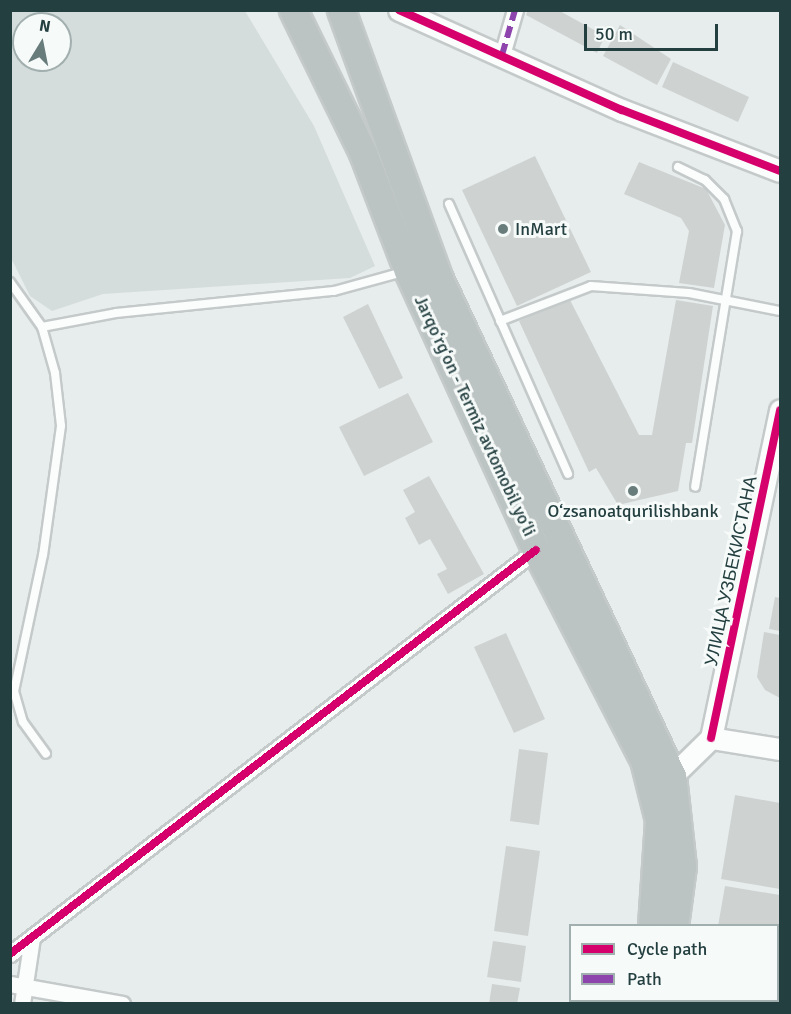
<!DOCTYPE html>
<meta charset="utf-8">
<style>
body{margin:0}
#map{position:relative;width:791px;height:1014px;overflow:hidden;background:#e7ecec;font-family:Signika,sans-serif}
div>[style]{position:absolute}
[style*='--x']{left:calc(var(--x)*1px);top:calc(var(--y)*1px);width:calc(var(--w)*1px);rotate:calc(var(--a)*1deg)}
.built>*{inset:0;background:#d5dddc}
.building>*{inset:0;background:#ced3d2}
.roads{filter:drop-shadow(2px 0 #c4c9c9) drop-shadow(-2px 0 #c4c9c9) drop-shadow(0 2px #c4c9c9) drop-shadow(0 -2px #c4c9c9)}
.lane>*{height:8px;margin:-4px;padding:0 4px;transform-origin:4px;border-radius:4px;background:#fbfcfc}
.street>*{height:15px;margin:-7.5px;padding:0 7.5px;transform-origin:7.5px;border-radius:7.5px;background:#fbfcfc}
.secondary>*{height:21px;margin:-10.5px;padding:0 10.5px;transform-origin:10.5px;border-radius:10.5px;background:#fbfcfc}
.highway>*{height:27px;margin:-13.5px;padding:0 13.5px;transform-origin:13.5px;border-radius:13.5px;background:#bcc3c3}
.quiet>*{height:6px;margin-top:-3px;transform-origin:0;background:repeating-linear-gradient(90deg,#8e44ad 0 12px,transparent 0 18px)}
.cycleway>*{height:8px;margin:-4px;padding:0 4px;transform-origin:4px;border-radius:4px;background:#d6006c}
.dots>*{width:16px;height:16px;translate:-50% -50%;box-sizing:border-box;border:3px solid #f6faf9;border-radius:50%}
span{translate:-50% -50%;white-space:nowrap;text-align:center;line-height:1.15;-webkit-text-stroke:6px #f6faf9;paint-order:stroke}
.poi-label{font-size:18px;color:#243f40}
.left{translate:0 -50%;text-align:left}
.street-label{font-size:18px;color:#243f40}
.frame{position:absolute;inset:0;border:12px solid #243f40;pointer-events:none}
.legend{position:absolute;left:569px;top:924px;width:210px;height:78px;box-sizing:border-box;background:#f6faf9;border:2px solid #a2afaf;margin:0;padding:8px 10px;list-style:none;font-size:18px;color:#243f40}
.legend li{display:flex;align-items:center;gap:12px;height:30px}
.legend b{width:30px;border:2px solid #a2afaf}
.north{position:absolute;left:12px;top:12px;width:60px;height:60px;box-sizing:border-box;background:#f6faf9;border:2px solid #a2afaf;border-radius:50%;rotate:10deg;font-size:16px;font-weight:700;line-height:24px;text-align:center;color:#243f40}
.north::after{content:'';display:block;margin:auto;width:21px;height:27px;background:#687c7c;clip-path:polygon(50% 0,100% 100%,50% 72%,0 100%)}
.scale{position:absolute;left:584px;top:24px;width:134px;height:27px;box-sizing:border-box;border:3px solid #243f40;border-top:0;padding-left:8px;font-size:18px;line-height:21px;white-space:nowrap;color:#243f40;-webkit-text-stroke:4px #f6faf9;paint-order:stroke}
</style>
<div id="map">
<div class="built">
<i style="clip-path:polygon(evenodd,245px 11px,314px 126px,375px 266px,350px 278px,103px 294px,52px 311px,30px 296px,11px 258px,11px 11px,245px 11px,24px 24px,60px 24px,60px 60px,24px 60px,24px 24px)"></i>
</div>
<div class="building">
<i style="clip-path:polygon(528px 10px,558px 10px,605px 36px,597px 53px,526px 15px)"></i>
<i style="clip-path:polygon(620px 25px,671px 59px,657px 85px,603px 56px)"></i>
<i style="clip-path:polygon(673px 62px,749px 97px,738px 122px,662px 87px)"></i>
<i style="clip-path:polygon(535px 156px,591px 272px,517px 306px,462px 190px)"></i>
<i style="clip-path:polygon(639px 162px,706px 189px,725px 225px,714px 288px,679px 283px,689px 231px,681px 218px,624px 194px)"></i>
<i style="clip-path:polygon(569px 298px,639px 435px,652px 435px,676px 300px,713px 306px,692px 443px,686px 443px,678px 491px,618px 505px,596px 468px,589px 472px,519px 321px)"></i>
<i style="clip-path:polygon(368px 304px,403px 378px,379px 389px,343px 317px)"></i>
<i style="clip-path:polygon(408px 393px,433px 442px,364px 476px,339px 427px)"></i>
<i style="clip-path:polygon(429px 476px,484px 574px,448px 594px,437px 574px,447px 569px,430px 539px,419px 545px,405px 518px,415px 512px,403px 490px)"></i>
<i style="clip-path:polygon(775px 597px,780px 598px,780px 631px,769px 629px)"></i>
<i style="clip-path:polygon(764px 632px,780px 635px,780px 698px,765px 690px,757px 677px)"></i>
<i style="clip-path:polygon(506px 633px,545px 719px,514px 733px,474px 647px)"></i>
<i style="clip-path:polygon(519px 749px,548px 753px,539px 825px,510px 821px)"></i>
<i style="clip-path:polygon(735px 795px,780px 803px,780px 889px,721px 879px)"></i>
<i style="clip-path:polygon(506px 846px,540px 851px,528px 936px,494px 931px)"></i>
<i style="clip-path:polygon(725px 886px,780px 895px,780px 943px,778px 926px,718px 926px)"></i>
<i style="clip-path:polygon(493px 941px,526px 946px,521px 982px,487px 977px)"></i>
<i style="clip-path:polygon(492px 984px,520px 988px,517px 1004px,489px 1004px)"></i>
</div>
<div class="roads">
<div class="lane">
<i style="--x:678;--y:167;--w:30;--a:26"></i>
<i style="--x:705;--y:180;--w:27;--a:45"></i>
<i style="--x:724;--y:199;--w:35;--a:68"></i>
<i style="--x:737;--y:231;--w:259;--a:99.3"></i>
<i style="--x:449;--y:204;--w:295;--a:66.2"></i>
<i style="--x:10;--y:282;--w:55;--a:54.6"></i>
<i style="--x:42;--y:327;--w:48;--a:74.2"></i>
<i style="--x:55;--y:373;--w:53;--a:83.5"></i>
<i style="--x:61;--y:426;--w:130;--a:97.9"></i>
<i style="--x:43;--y:555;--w:139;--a:102"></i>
<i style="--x:14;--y:691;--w:32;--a:74"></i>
<i style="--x:23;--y:722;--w:39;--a:54"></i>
<i style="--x:500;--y:321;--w:97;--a:-21"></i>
<i style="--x:591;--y:286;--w:98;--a:4.1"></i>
<i style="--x:689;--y:293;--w:93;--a:11.2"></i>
<i style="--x:42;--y:327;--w:75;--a:-10.7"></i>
<i style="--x:116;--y:313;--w:219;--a:-5.8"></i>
<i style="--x:334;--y:291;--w:72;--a:-15.4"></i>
</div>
<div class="street">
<i style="--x:502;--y:55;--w:47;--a:-73.9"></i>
<i style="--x:10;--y:954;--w:663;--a:-37.53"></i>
<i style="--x:10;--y:984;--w:114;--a:10.1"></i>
<i style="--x:22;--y:1004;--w:67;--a:-81.4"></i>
</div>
<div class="secondary">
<i style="--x:399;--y:10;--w:244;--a:24.2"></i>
<i style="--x:622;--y:110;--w:169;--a:21.1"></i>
<i style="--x:711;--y:738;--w:335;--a:-78.1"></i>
<i style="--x:672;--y:776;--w:54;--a:-44.3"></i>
<i style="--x:711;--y:738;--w:70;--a:9.1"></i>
</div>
<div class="highway">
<i style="--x:293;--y:10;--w:159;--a:63.9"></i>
<i style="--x:363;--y:153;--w:126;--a:69.1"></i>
<i style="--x:408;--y:271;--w:307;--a:65.4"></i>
<i style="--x:536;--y:550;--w:236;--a:62.8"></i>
<i style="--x:644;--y:760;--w:62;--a:76"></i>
<i style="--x:659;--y:820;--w:106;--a:93.8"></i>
<i style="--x:341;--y:10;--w:286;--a:70"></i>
<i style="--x:439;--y:279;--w:549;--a:64.88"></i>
<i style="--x:672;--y:776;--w:91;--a:83.7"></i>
<i style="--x:682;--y:866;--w:61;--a:97.6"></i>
<i style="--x:643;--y:1004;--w:4;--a:-90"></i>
<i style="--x:664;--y:1004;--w:4;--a:-76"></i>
</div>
</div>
<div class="quiet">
<i style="--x:502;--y:55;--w:47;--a:-73.9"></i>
</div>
<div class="cycleway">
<i style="--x:399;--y:10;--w:244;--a:24.2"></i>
<i style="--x:622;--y:110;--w:169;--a:21.1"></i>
<i style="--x:711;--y:738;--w:335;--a:-78.1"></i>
<i style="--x:10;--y:954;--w:663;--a:-37.53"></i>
</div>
<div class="dots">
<i style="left:503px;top:229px;background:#687c7c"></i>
<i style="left:633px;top:491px;background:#687c7c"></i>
</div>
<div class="poi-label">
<span class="left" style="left:515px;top:229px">InMart</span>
<span style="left:633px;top:511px">Oʻzsanoatqurilishbank</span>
</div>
<div class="street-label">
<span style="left:475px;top:416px;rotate:65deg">Jarqoʻrgʻon - Termiz avtomobil yoʻli</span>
<span style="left:731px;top:571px;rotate:-78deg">УЛИЦА УЗБЕКИСТАНА</span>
</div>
<div class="frame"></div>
<ul class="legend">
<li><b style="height:8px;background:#d6006c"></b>Cycle path</li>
<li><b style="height:8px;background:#8e44ad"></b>Path</li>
</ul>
<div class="north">N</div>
<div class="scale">50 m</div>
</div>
